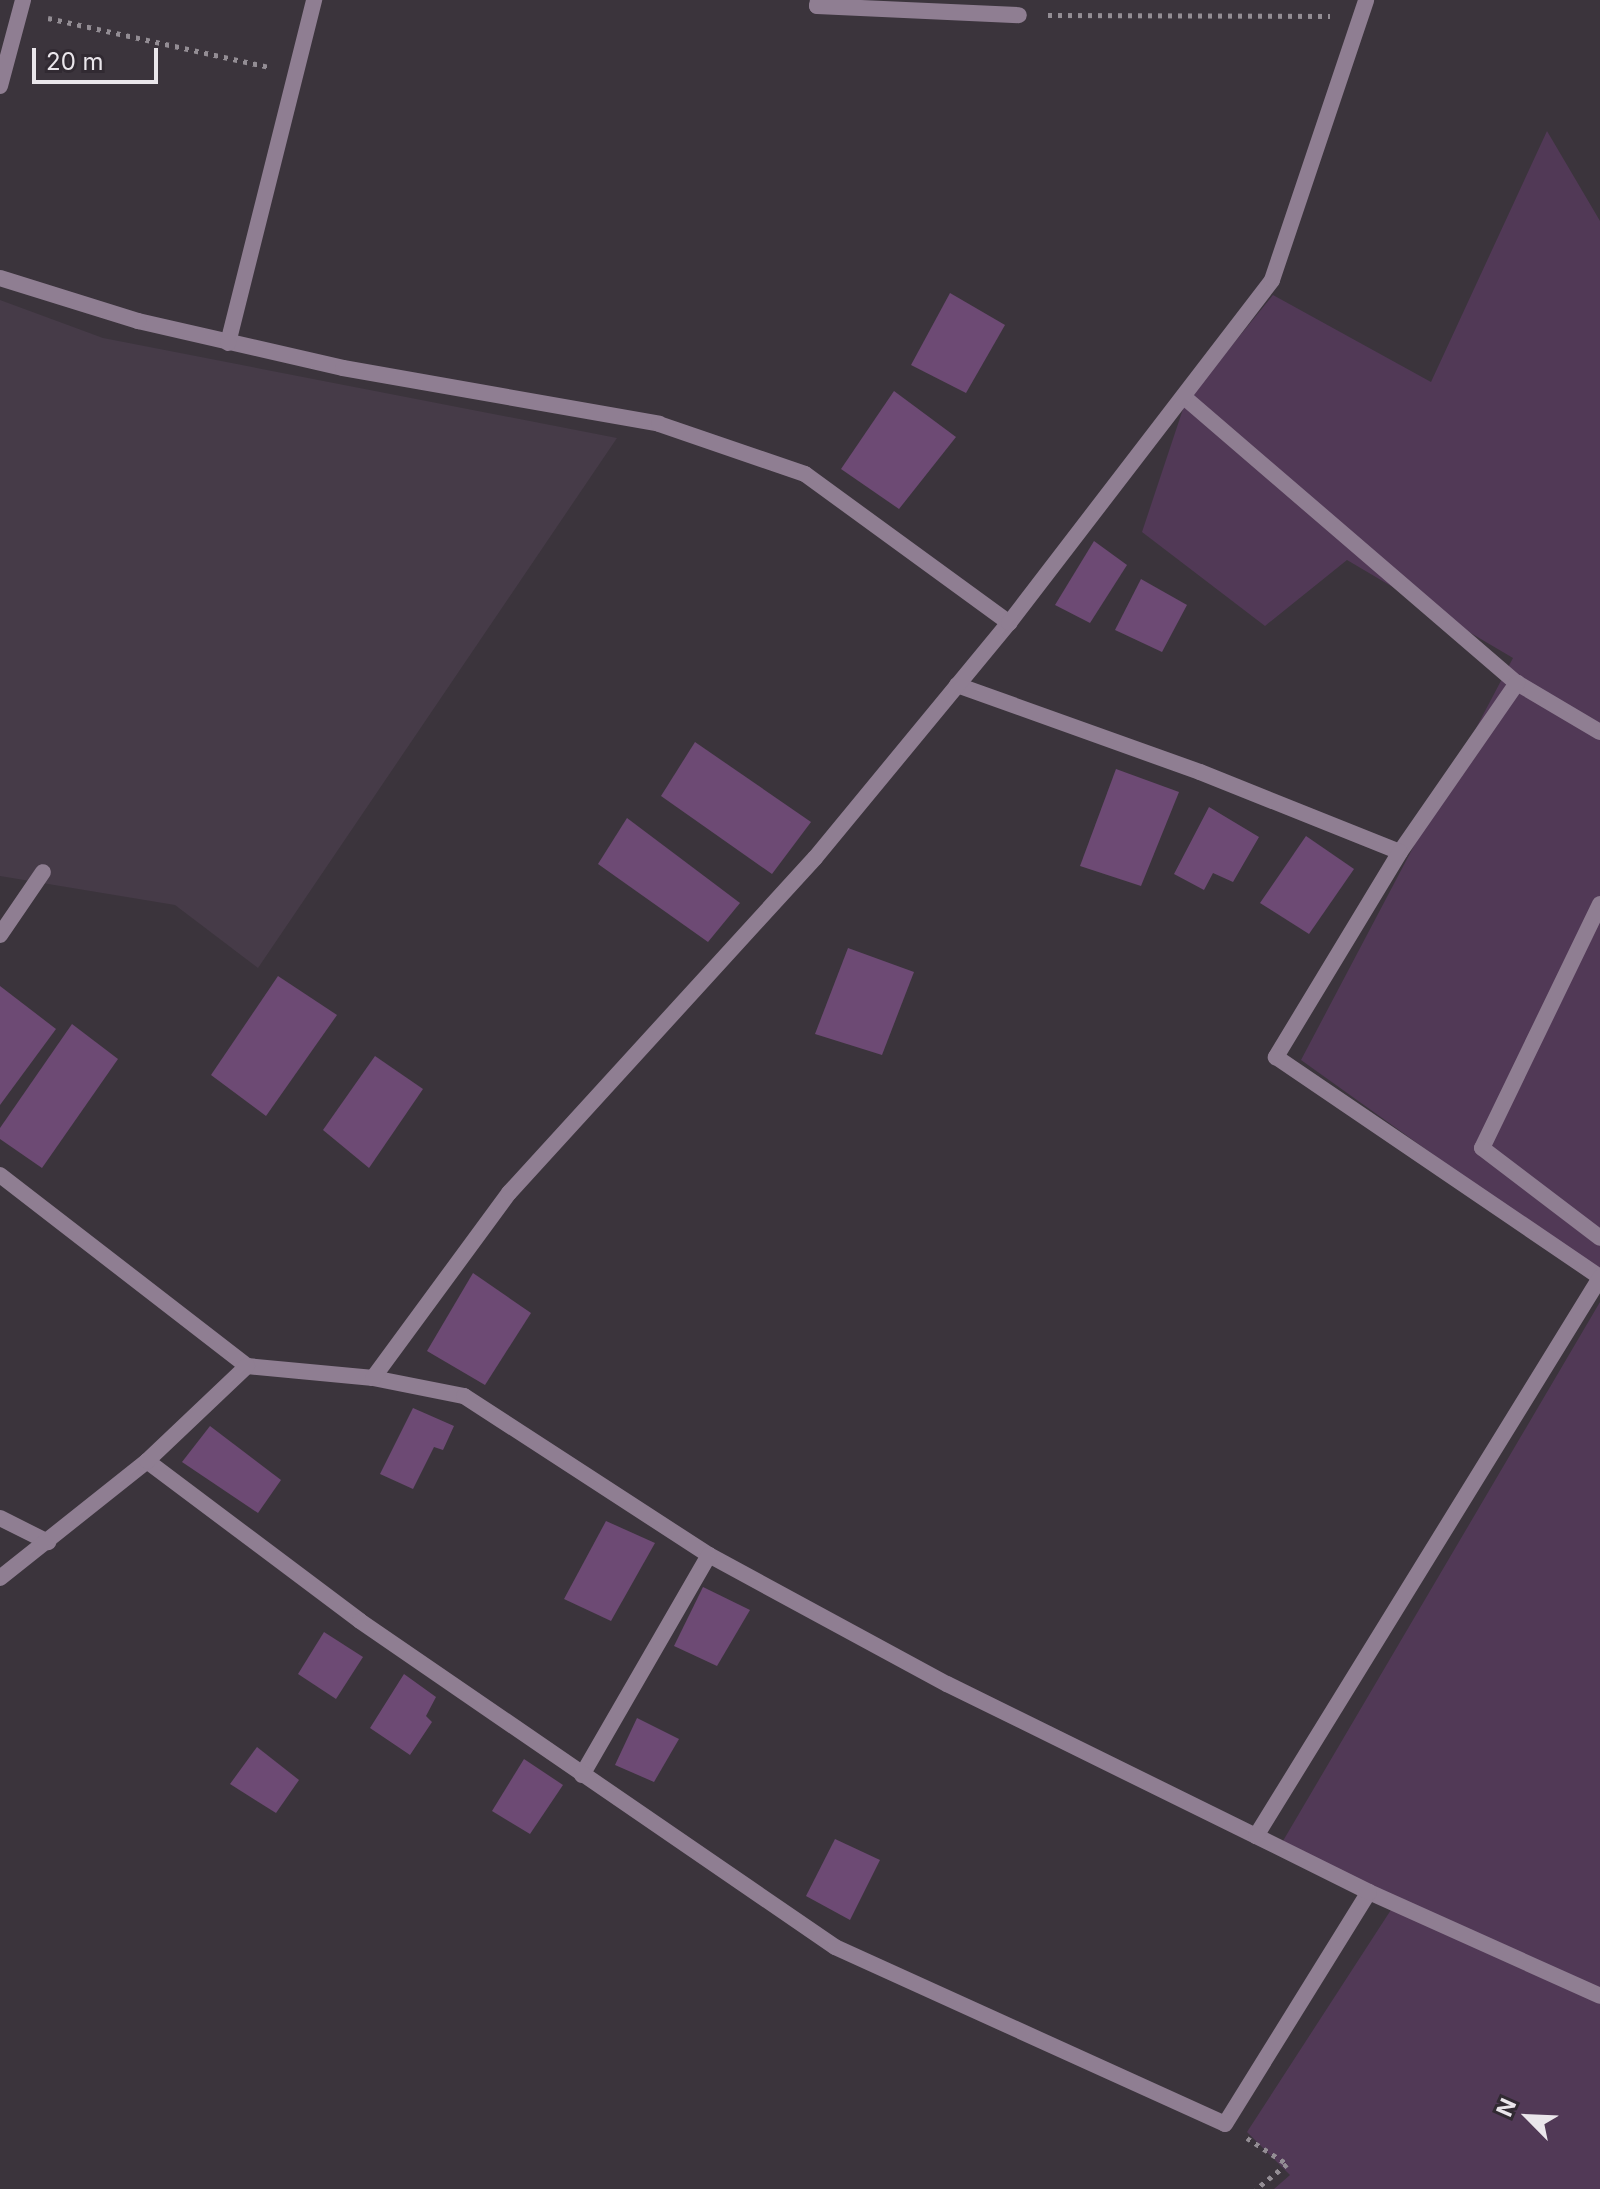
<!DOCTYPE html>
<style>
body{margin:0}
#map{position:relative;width:1600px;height:2189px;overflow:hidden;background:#3b343c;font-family:Inter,sans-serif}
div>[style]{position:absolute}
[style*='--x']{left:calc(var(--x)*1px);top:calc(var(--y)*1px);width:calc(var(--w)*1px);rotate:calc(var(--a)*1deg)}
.built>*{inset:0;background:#463b48}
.green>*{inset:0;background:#513956}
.building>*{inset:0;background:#6d4a74}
.path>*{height:5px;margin-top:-2.5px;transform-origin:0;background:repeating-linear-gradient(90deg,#938d94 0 4px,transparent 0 10px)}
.service>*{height:16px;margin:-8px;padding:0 8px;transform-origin:8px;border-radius:8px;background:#8f7e92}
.minor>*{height:16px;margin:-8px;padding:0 8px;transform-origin:8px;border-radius:8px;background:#8f7e92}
span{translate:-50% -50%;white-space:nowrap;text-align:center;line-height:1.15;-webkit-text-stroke:8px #312a32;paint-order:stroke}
.north{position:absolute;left:1488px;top:2077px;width:80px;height:80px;-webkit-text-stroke:6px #312a32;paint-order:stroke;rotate:294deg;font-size:22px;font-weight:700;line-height:32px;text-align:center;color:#eae6eb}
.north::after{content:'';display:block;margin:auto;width:28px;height:36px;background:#eae6eb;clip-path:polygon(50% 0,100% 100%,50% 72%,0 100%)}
.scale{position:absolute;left:32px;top:48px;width:126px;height:36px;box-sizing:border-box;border:4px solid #eae6eb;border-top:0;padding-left:10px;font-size:24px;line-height:28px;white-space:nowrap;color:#eae6eb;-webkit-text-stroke:6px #312a32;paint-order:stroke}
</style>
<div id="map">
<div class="built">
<i style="clip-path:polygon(0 300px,103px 338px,617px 438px,258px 968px,175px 905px,0 876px)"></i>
</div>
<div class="green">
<i style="clip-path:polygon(1547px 131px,1600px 221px,1600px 1274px,1301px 1060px,1513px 658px,1347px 560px,1265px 626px,1142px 532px,1185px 403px,1273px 295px,1431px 382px)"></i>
<i style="clip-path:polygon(1600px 1302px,1600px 2189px,1274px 2189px,1290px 2175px,1247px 2132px,1398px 1899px,1280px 1846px)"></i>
</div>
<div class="building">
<i style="clip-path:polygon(950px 293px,1005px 325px,966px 393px,911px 365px)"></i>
<i style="clip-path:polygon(894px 391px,956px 437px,899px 509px,841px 469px)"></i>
<i style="clip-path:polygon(1094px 541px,1127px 565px,1090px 623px,1055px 605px)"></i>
<i style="clip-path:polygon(1141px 579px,1187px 605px,1162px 652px,1115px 630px)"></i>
<i style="clip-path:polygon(695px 742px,811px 822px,772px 874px,661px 796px)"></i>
<i style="clip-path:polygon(1116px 769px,1179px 792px,1141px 886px,1080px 866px)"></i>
<i style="clip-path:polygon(1209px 807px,1259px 837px,1233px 882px,1213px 873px,1204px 890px,1174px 874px)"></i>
<i style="clip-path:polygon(627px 818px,740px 903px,708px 942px,598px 864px)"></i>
<i style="clip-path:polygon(1306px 836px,1354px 869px,1309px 934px,1260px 903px)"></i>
<i style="clip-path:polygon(848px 948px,914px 972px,882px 1055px,815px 1034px)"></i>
<i style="clip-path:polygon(278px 976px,337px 1015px,266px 1116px,211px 1075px)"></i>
<i style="clip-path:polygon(0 986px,56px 1029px,0 1105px)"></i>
<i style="clip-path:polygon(72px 1024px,118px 1059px,42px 1168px,0 1139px,0 1128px)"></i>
<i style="clip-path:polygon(375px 1056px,423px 1089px,369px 1168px,323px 1130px)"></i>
<i style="clip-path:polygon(473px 1273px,531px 1313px,485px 1385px,427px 1351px)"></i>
<i style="clip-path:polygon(413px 1408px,454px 1426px,443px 1450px,434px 1447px,413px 1489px,380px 1474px)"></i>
<i style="clip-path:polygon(210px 1426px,281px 1480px,258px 1513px,182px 1462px)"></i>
<i style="clip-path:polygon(606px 1521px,655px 1543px,611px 1621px,564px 1599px)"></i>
<i style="clip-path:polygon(703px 1587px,750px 1610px,717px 1666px,674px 1646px)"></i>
<i style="clip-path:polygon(324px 1632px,363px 1657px,336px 1699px,298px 1674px)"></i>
<i style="clip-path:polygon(404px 1674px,436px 1697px,426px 1716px,432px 1722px,410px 1755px,370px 1728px)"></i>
<i style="clip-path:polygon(637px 1718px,679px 1739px,654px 1782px,615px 1765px)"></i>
<i style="clip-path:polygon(257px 1747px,299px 1780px,276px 1813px,230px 1784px)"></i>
<i style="clip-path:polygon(524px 1759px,563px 1785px,530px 1834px,492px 1811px)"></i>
<i style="clip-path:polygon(835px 1839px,880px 1860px,850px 1920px,806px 1896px)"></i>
</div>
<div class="path">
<i style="--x:1048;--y:15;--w:282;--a:0.2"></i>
<i style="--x:48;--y:18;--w:226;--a:12.5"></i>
<i style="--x:1247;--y:2138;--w:48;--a:33"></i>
<i style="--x:1287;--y:2164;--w:40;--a:141"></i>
</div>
<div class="service">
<i style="--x:818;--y:0;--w:6;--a:99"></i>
<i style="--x:817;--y:6;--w:202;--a:2.6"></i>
<i style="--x:0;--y:86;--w:89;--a:-75"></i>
<i style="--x:138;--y:321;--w:210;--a:12.9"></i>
<i style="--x:343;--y:368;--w:321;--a:10"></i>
<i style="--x:659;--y:424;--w:154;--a:18.9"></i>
<i style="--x:805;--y:474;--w:253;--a:36.1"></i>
<i style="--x:228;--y:343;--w:354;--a:-75.9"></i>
<i style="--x:1184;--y:397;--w:439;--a:40.7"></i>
<i style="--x:1517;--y:683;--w:96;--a:30.6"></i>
<i style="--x:1400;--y:852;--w:206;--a:-55.3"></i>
<i style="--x:1600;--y:904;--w:271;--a:115.8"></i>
<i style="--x:1482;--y:1148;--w:148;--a:37.3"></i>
<i style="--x:0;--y:935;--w:76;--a:-55.7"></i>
<i style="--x:373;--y:1378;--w:93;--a:11.2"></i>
<i style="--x:464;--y:1396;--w:292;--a:33"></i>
<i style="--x:709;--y:1555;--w:271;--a:28.5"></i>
<i style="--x:947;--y:1684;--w:344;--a:26.2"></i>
<i style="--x:582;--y:1775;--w:254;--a:-60"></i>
<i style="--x:1369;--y:1892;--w:253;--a:24.2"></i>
</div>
<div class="minor">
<i style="--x:0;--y:278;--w:145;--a:17.3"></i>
<i style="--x:957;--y:685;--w:258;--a:19.7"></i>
<i style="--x:1200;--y:772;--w:215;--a:21.8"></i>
<i style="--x:1400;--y:852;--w:240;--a:121.2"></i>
<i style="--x:1276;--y:1057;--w:392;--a:34.2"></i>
<i style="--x:0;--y:1175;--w:312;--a:37.7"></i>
<i style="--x:247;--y:1366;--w:127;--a:5.4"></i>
<i style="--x:373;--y:1378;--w:230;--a:-53.7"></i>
<i style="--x:509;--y:1193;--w:454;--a:-47.6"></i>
<i style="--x:815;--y:858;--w:305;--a:-50.5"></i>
<i style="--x:1009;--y:623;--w:432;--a:-52.5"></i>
<i style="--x:1272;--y:280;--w:295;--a:-71.4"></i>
<i style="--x:147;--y:1461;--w:266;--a:36.9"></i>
<i style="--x:360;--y:1621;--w:576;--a:34.46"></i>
<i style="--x:835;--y:1947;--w:428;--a:24.4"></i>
<i style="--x:1225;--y:2124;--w:273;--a:-58.2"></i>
<i style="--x:1369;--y:1892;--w:126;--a:-153.6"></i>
<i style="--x:1256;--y:1836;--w:656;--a:-58.35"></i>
<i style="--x:0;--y:1518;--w:54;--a:26.6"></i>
<i style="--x:0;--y:1578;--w:188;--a:-38.5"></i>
<i style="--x:147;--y:1461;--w:138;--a:-43.5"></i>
</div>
<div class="north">N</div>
<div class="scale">20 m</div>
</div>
